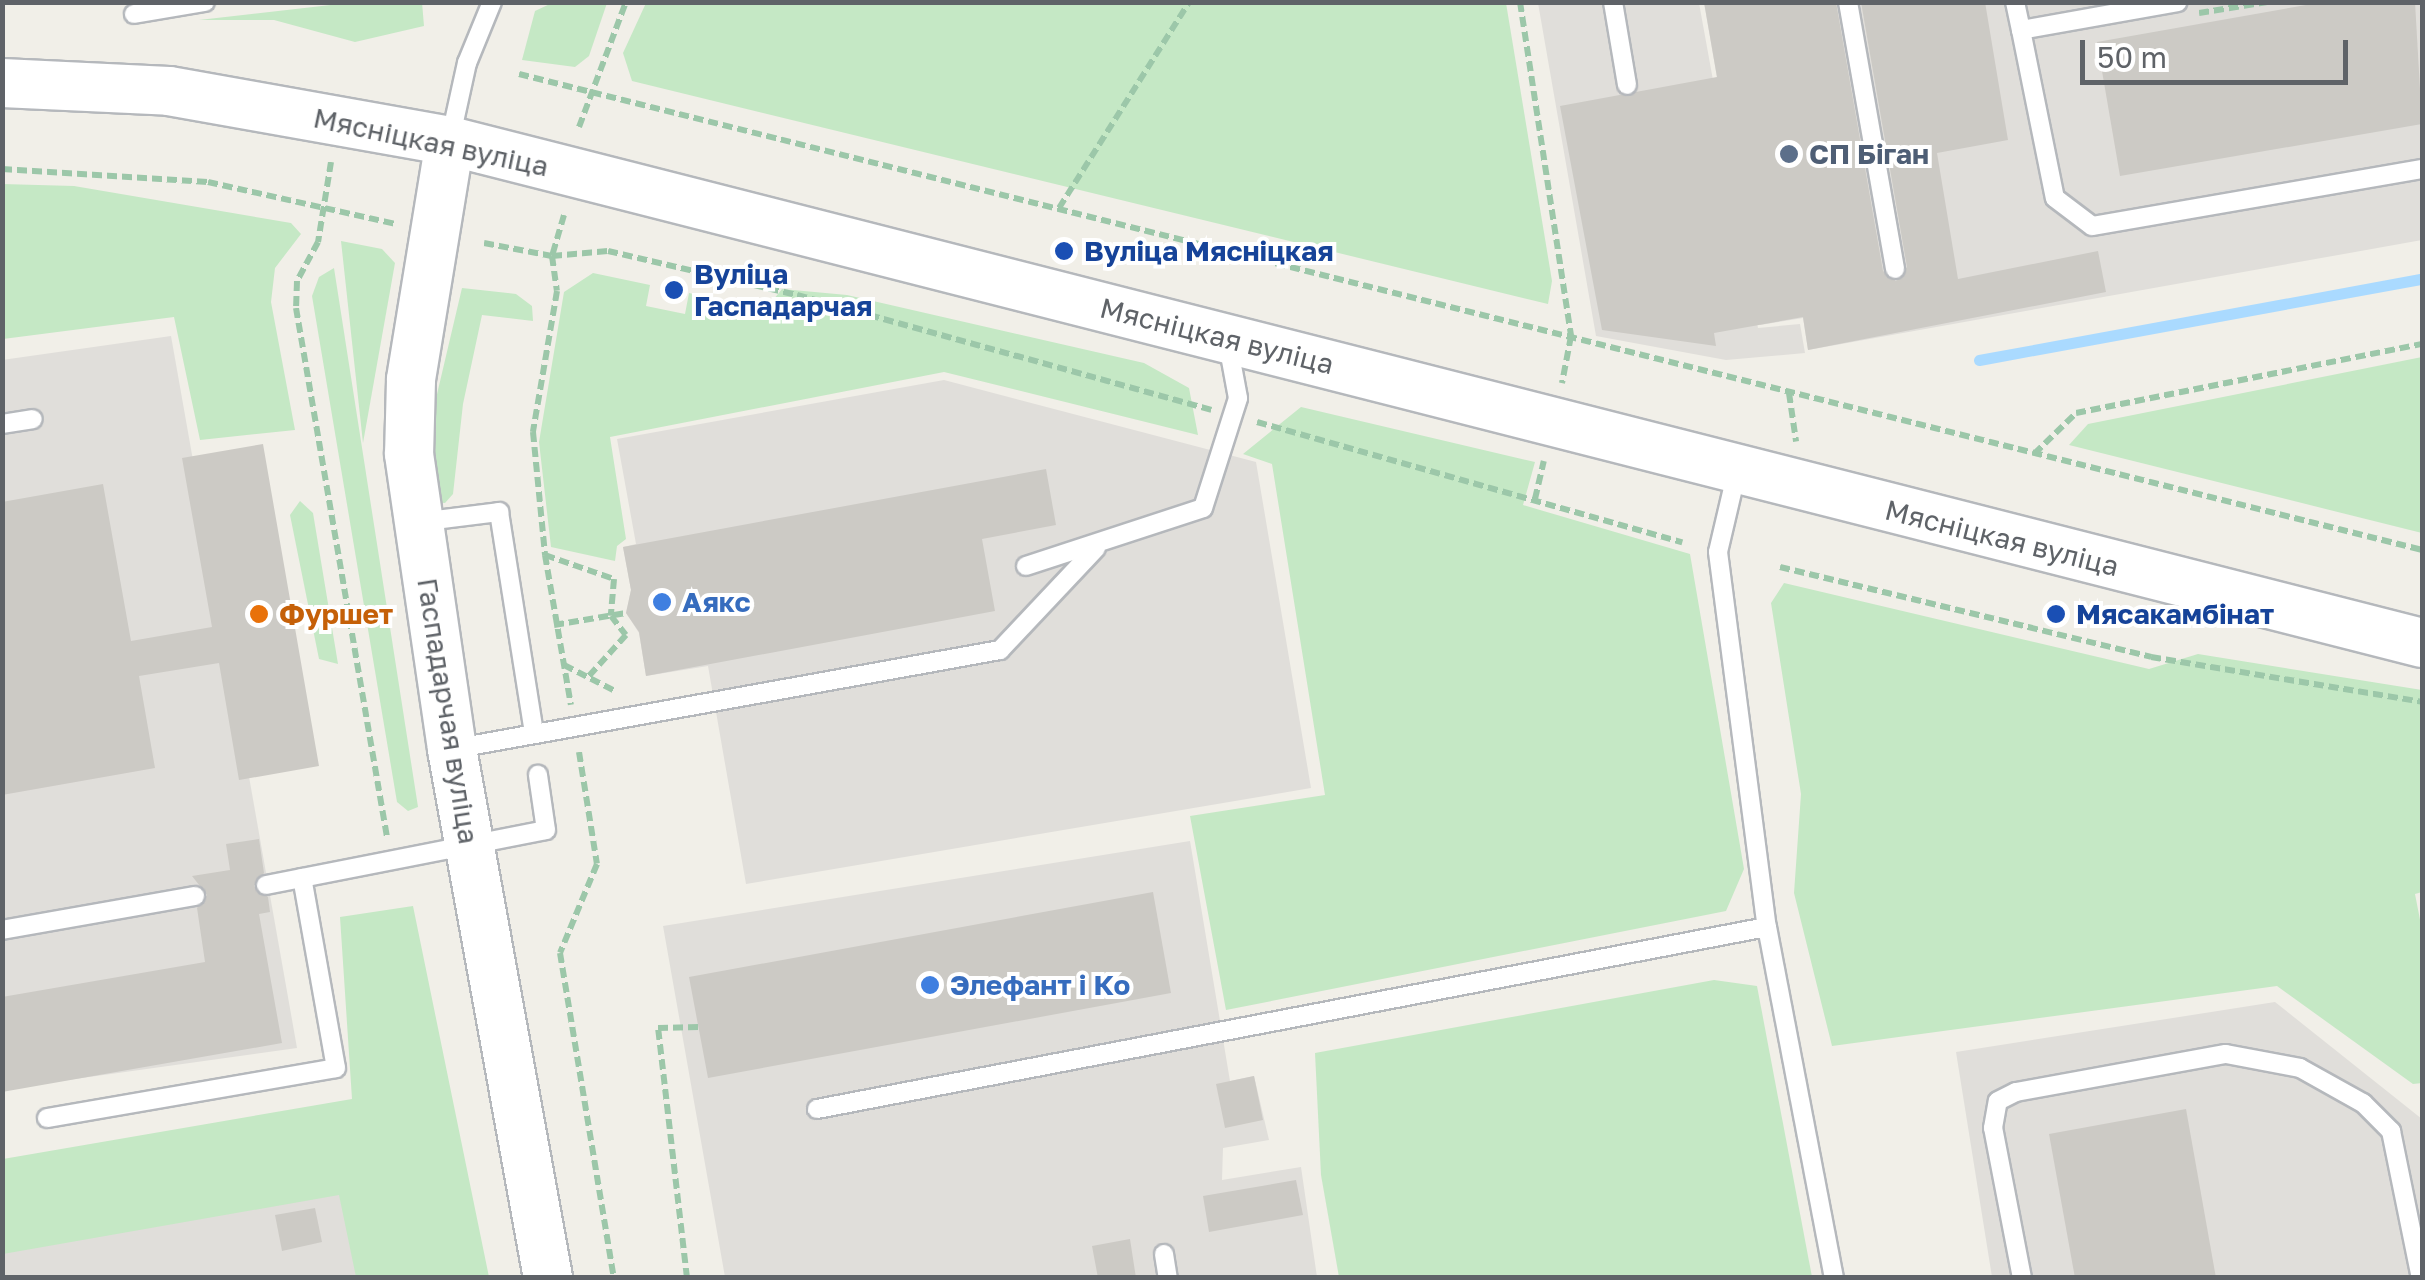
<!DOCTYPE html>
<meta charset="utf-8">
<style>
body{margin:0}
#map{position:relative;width:2425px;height:1280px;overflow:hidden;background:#f1efe8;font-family:"Golos Text",sans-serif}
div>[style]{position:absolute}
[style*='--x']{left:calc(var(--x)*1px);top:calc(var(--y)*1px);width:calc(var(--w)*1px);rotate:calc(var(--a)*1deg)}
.industrial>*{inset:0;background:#e0deda}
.green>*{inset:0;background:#c5e8c5}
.stream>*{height:11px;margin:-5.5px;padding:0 5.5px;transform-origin:5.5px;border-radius:5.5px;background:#aadaff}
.building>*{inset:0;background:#cccac5}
.path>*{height:6px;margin-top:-3px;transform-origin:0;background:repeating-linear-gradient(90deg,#9cc7a9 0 10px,transparent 0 15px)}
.roads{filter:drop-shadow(2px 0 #b5b8bc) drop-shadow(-2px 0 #b5b8bc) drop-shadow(0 2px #b5b8bc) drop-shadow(0 -2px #b5b8bc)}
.lane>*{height:18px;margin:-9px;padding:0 9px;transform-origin:9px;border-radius:9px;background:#fff}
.secondary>*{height:48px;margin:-24px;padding:0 24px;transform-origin:24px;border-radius:24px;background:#fff}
.dots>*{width:28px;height:28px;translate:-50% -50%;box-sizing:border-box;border:5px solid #fff;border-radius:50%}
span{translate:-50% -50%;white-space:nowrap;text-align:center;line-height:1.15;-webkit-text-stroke:8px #fff;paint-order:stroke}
.street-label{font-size:28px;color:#5f6368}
.service-label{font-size:28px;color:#4e5e75;font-weight:700}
.left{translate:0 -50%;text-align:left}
.transit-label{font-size:28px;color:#164399;font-weight:700}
.shop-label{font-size:28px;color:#366cbe;font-weight:700}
.food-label{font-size:28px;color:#c56008;font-weight:700}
.frame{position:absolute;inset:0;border:5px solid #5f6368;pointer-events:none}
.scale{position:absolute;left:2080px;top:40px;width:268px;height:45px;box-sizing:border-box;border:5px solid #5f6368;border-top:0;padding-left:12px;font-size:30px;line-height:35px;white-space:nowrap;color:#5f6368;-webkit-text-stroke:8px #fff;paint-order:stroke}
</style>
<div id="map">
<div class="industrial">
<i style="clip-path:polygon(1538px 3px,1699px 3px,1758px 328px,1800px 324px,1805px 353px,1726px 360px,1596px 336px)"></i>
<i style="clip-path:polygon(1704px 3px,2422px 3px,2422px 240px,1808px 350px,1803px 318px,1760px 325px)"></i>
<i style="clip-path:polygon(171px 336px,297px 1048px,3px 1089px,2px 360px)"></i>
<i style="clip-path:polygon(944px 380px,1256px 462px,1311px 788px,746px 884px,708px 666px,646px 676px,639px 633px,626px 613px,631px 590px,623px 547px,636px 544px,617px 439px)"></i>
<i style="clip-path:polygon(1190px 841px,1230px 1081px,1254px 1076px,1269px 1140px,1223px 1148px,1222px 1180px,1301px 1167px,1317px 1277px,725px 1277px,663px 926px)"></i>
<i style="clip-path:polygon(2275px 1002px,2422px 1119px,2422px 1277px,1992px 1277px,1956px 1052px)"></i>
<i style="clip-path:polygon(417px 1122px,445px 1278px,3px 1278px,3px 1205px)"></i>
</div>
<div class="green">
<i style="clip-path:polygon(422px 2px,424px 26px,355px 42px,274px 20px,199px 20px,348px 3px)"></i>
<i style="clip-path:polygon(552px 3px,607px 3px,589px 56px,575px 67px,522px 60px,535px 11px)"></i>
<i style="clip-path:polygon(646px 3px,1506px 3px,1552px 281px,1548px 304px,632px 81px,623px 53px)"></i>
<i style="clip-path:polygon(2px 184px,74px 186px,291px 223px,301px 234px,275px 268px,271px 302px,295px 430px,200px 440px,174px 317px,3px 339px)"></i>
<i style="clip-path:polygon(341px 241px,382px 249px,395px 263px,363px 443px)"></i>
<i style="clip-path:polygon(334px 268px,418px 807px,408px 811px,397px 802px,312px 296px,319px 277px)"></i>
<i style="clip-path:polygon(593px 273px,650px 285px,646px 306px,685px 314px,689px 293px,765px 310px,782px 289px,847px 295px,1144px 363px,1189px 388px,1198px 435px,944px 372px,610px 437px,626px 539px,617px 546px,615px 561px,551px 547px,539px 442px,564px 292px)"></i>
<i style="clip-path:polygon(462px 288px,516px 294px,532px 306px,533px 321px,482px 315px,463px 404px,453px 494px,445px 503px,431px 502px,434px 407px)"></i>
<i style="clip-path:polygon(2422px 357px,2422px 533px,2069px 445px,2088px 424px)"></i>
<i style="clip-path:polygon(1301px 407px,1535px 462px,1523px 505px,1690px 554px,1744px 869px,1726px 911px,1226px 1010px,1190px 816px,1325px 795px,1272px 464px,1243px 454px)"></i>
<i style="clip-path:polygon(300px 501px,313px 513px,338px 664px,319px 659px,290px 515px)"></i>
<i style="clip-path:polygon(1784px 583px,2149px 669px,2198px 654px,2422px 690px,2422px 892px,2415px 894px,2422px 930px,2422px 1083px,2413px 1084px,2277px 986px,1832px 1046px,1794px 893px,1801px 794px,1771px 603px)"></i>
<i style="clip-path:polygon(413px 906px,489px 1277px,356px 1277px,339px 1195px,3px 1254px,3px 1159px,352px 1099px,340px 917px)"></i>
<i style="clip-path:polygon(1714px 980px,1757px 986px,1812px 1277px,1339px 1277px,1321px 1175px,1315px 1053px)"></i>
</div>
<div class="stream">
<i style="--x:1979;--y:360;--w:450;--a:-10.4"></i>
</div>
<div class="building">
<i style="clip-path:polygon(1704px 2px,1836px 2px,1883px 271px,1896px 281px,1907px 267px,1861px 2px,1985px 2px,2008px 140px,1937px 153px,1958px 279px,2098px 251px,2106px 292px,1808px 350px,1803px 317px,1714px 333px,1716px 346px,1602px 330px,1560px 106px,1717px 77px)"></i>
<i style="clip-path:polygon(2323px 2px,2415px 2px,2422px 124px,2120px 176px,2097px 42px)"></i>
<i style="clip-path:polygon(263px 444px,319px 766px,239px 780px,219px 663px,139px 676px,155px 768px,2px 795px,2px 502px,103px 484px,131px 641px,212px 627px,182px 458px)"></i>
<i style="clip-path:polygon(1046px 469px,1056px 525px,982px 539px,995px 611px,646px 676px,639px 632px,626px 613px,631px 590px,623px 547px)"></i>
<i style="clip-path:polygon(259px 839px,264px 873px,254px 886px,268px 897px,270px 912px,259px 914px,282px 1043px,2px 1092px,2px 997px,205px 962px,197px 908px,207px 895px,192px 876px,230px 870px,226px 844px)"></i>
<i style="clip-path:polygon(1153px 892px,1171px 993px,708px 1078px,689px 977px)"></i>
<i style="clip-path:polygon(1254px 1076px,1263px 1120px,1225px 1128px,1216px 1084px)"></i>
<i style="clip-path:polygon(2186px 1109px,2216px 1278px,2075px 1278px,2049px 1134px)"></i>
<i style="clip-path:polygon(1296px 1180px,1303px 1215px,1209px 1232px,1203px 1196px)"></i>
<i style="clip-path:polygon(315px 1208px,322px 1242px,282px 1251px,275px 1215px)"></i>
<i style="clip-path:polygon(1130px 1239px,1136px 1278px,1098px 1278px,1092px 1246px)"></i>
</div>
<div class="path">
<i style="--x:1520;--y:2;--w:338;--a:81.3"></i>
<i style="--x:1571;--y:336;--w:48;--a:100.8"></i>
<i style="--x:2199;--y:13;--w:69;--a:-9.2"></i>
<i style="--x:519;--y:74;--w:1962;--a:14.04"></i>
<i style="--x:579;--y:127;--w:134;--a:-69.4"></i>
<i style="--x:331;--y:162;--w:81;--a:99.2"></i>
<i style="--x:318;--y:242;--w:44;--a:118.3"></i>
<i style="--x:297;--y:281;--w:27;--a:92"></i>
<i style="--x:296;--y:308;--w:537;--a:80.24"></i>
<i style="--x:2;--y:169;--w:206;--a:3.6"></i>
<i style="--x:208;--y:182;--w:193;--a:12.6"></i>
<i style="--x:1059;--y:208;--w:244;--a:-57.7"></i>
<i style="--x:564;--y:215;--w:43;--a:106.3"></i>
<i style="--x:552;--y:256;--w:35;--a:82"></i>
<i style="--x:557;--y:291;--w:143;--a:99.7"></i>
<i style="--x:533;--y:432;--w:124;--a:84.4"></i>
<i style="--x:545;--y:555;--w:152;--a:80.2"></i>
<i style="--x:484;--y:243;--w:69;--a:10.8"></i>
<i style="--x:552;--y:256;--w:56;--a:-5.1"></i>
<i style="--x:608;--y:251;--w:194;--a:13.1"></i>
<i style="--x:797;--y:295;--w:430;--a:15.5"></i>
<i style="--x:1789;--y:393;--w:49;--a:81.7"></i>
<i style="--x:1257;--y:422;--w:442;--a:15.8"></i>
<i style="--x:2034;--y:454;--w:59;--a:-44.3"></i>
<i style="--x:2076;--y:413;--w:353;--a:-11.3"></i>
<i style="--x:1535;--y:499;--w:39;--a:-77"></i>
<i style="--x:545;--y:555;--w:73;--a:19.2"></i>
<i style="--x:614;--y:579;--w:37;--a:95"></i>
<i style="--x:611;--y:616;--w:24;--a:52"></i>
<i style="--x:626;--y:635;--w:57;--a:132.1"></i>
<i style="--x:1780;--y:567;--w:382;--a:13.6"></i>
<i style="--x:2151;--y:657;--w:275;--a:9.4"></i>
<i style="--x:554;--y:625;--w:73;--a:-9.5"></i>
<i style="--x:564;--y:665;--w:57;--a:27"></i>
<i style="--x:579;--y:752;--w:113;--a:80.9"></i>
<i style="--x:597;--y:864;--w:96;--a:112.6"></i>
<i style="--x:560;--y:953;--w:329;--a:80.6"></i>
<i style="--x:687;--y:1278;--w:252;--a:-96.6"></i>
<i style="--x:658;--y:1028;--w:41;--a:-1.4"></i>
</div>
<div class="roads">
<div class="lane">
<i style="--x:1613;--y:2;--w:84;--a:80.4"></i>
<i style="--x:1848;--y:2;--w:271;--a:80"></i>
<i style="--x:2015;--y:2;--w:29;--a:78"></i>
<i style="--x:2021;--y:30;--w:159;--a:-10.1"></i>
<i style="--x:134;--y:14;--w:72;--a:-9.6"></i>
<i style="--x:2021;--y:30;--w:171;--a:78.6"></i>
<i style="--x:2055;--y:198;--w:46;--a:37.1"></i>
<i style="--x:2092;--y:226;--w:335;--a:-9.8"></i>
<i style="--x:450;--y:140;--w:79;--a:-77.6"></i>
<i style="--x:467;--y:63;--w:66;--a:-67.7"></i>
<i style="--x:2;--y:424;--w:31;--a:-9"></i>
<i style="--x:1737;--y:471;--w:83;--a:103.2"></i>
<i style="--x:1718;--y:552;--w:378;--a:82.6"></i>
<i style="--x:1767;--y:927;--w:357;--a:79.2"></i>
<i style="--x:419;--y:522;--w:81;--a:-7.1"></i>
<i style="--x:499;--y:512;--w:224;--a:81"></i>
<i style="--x:1026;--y:566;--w:186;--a:-18.1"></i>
<i style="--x:1203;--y:508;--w:115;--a:-72.3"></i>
<i style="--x:1238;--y:398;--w:55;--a:-100.5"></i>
<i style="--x:452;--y:749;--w:557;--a:-10.24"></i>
<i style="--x:1000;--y:650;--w:140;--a:-46.7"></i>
<i style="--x:266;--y:885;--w:285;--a:-11.1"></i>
<i style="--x:546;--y:830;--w:56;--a:-98.3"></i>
<i style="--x:2;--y:930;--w:196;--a:-10"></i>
<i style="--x:817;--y:1109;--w:967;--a:-10.85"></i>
<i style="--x:47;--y:1118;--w:293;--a:-9.8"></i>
<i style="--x:336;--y:1068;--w:193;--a:-100.1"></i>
<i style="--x:1164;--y:1254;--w:24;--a:81"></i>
<i style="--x:2022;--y:1278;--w:153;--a:-100.9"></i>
<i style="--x:1993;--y:1128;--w:27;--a:-80"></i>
<i style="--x:1998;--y:1101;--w:20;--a:-27"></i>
<i style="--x:2016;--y:1092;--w:213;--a:-10.3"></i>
<i style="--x:2226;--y:1054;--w:75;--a:10.7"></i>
<i style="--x:2300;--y:1068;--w:72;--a:29.1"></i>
<i style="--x:2363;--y:1103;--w:40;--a:45"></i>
<i style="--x:2391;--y:1131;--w:150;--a:78.5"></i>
</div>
<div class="secondary">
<i style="--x:2;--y:83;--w:167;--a:2.7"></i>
<i style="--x:169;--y:91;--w:285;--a:10.1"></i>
<i style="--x:450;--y:141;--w:2035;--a:14.28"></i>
<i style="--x:450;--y:141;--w:242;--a:99.3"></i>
<i style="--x:411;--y:380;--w:74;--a:91.5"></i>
<i style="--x:409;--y:454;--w:298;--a:81.7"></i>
<i style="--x:452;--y:749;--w:538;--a:79.71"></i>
</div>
</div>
<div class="dots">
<i style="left:1789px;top:154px;background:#5c6f8a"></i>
<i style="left:1064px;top:251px;background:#1a4fb4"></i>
<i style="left:674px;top:290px;background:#1a4fb4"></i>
<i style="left:662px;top:602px;background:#3f7fe0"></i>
<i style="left:259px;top:614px;background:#e8710a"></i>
<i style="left:2056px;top:614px;background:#1a4fb4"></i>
<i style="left:930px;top:985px;background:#3f7fe0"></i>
</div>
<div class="street-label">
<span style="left:431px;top:142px;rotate:12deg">Мясніцкая вуліца</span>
<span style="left:1217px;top:336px;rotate:14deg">Мясніцкая вуліца</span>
<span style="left:2002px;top:538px;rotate:14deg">Мясніцкая вуліца</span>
<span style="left:448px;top:711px;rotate:81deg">Гаспадарчая вуліца</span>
</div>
<div class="service-label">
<span class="left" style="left:1809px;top:154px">СП Біган</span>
</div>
<div class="transit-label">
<span class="left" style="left:1084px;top:251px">Вуліца Мясніцкая</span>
<span class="left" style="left:694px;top:290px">Вуліца<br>Гаспадарчая</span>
<span class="left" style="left:2076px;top:614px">Мясакамбінат</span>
</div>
<div class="shop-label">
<span class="left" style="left:682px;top:602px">Аякс</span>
<span class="left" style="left:950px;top:985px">Элефант і Ко</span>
</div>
<div class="food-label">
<span class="left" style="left:279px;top:614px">Фуршет</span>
</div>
<div class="frame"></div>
<div class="scale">50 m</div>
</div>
